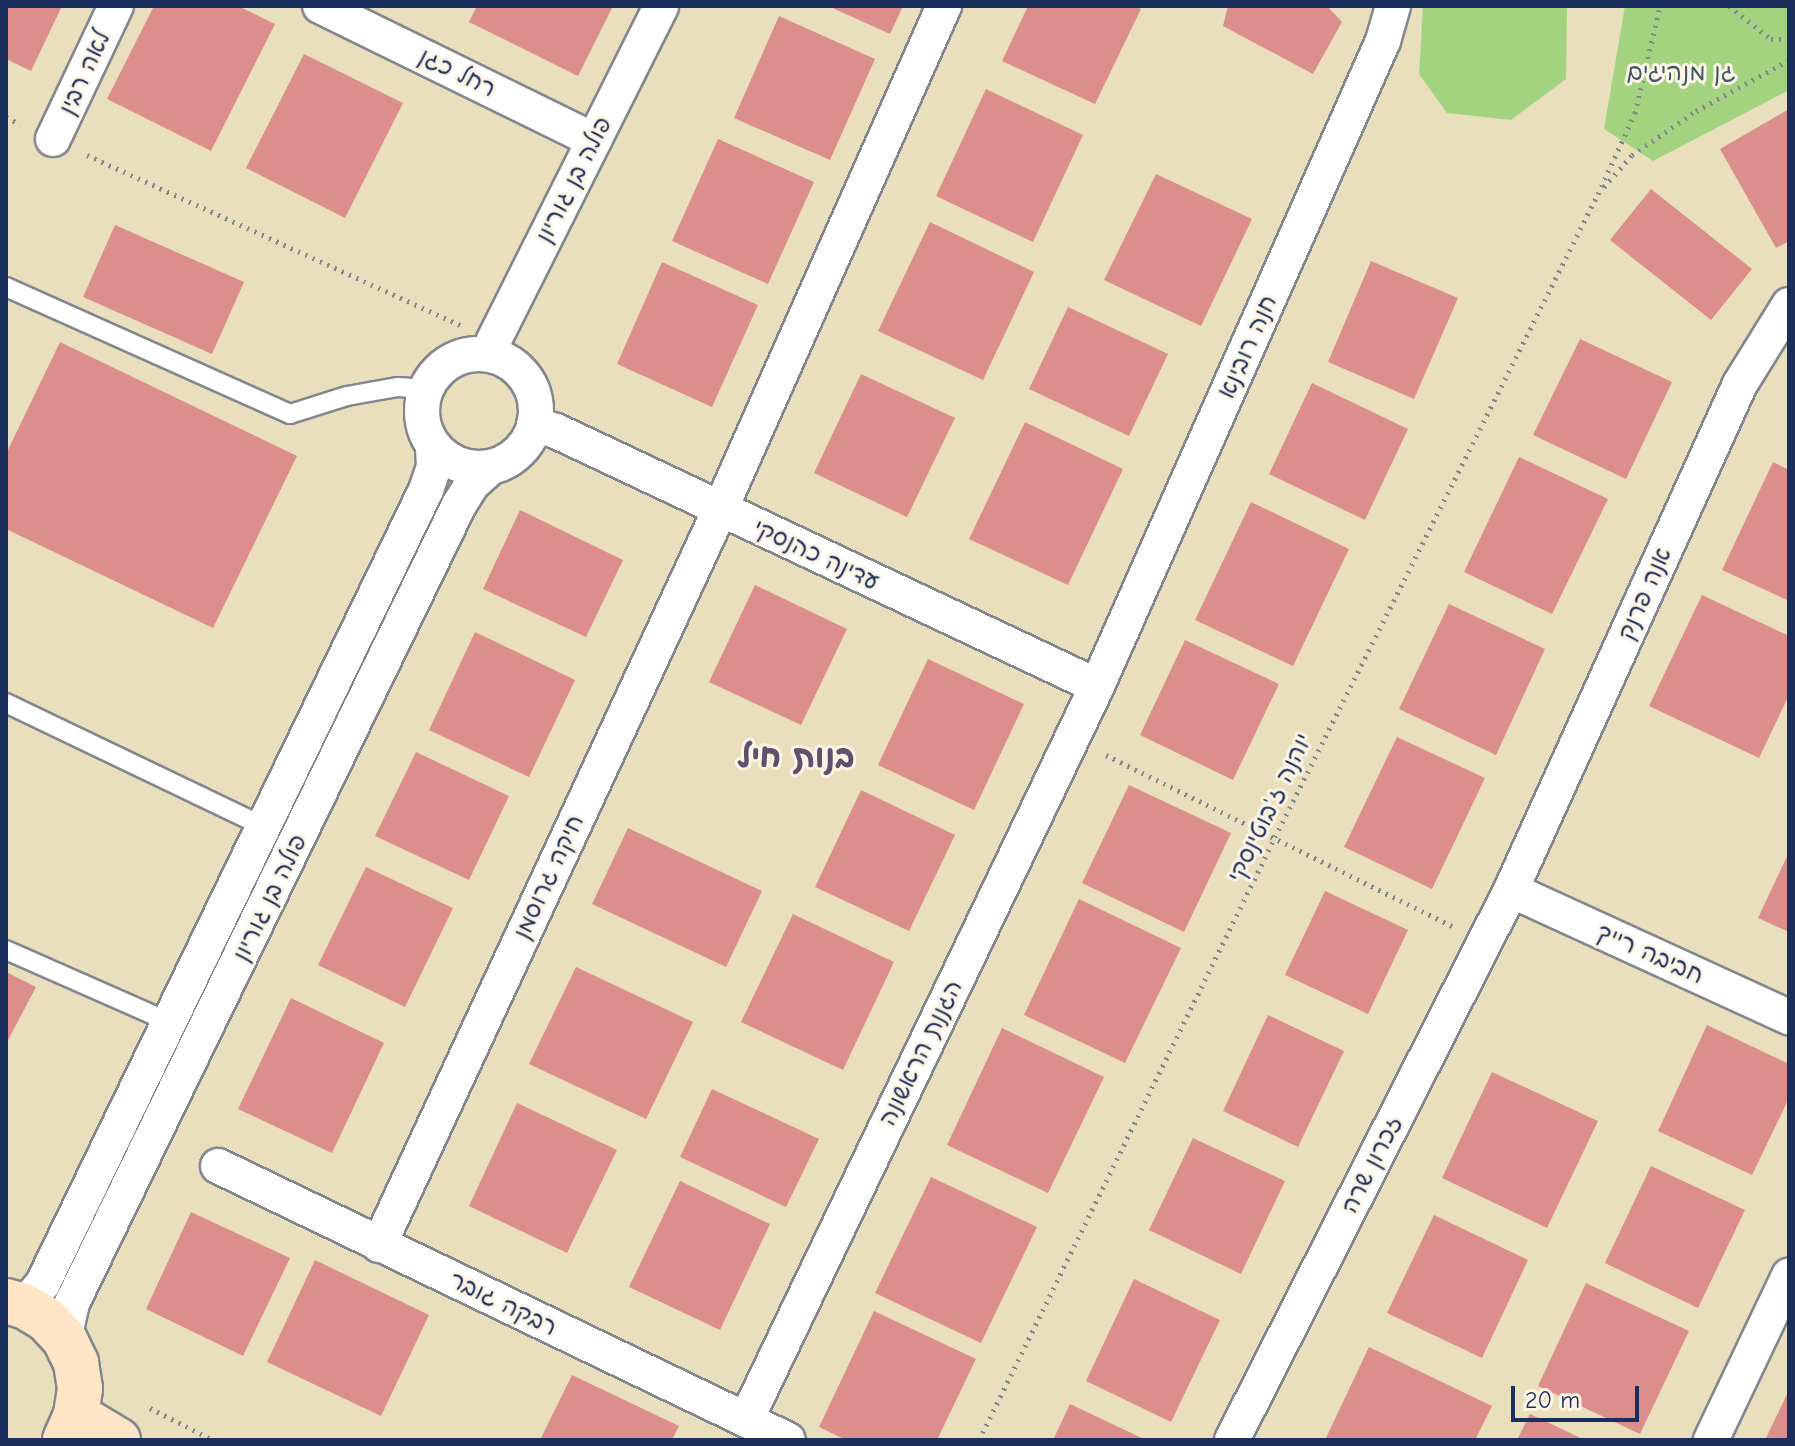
<!DOCTYPE html>
<meta charset="utf-8">
<style>
body{margin:0}
#map{position:relative;width:1795px;height:1446px;overflow:hidden;background:#eadfbc;font-family:"Comic Neue","Playpen Sans Hebrew",sans-serif}
div>[style]{position:absolute}
[style*='--x']{left:calc(var(--x)*1px);top:calc(var(--y)*1px);width:calc(var(--w)*1px);rotate:calc(var(--a)*1deg)}
.green>*{inset:0;background:#a4d380}
.building>*{inset:0;background:#dc8e8c}
.path>*{height:5px;margin-top:-2.5px;transform-origin:0;background:repeating-linear-gradient(90deg,#82878d 0 2px,transparent 0 8px)}
.roads{filter:drop-shadow(2px 0 #82878d) drop-shadow(-2px 0 #82878d) drop-shadow(0 2px #82878d) drop-shadow(0 -2px #82878d)}
.lane>*{height:18px;margin:-9px;padding:0 9px;transform-origin:9px;border-radius:9px;background:#fff}
.street>*{height:34px;margin:-17px;padding:0 17px;transform-origin:17px;border-radius:17px;background:#fff}
.street>.ring{margin:-17px;padding:0;box-sizing:content-box;background:none;border:34px solid #fff;border-radius:50%}
.secondary>*{height:44px;margin:-22px;padding:0 22px;transform-origin:22px;border-radius:22px;background:#ffe4c6}
span{translate:-50% -50%;white-space:nowrap;text-align:center;line-height:1.15;-webkit-text-stroke:6px #fcf5e5;paint-order:stroke}
.street-label{font-size:24px;color:#1b2f5e}
.park-label{font-size:24px;color:#3d5866}
.district-label{font-size:32px;color:#5f506e;font-weight:700}
.frame{position:absolute;inset:0;border:8px solid #1b2f5e;pointer-events:none}
.scale{position:absolute;left:1511px;top:1386px;width:128px;height:36px;box-sizing:border-box;border:4px solid #1b2f5e;border-top:0;padding-left:10px;font-size:24px;line-height:28px;white-space:nowrap;color:#1b2f5e;-webkit-text-stroke:6px #fcf5e5;paint-order:stroke}
</style>
<div id="map">
<div class="green">
<i style="clip-path:polygon(1423px 6px,1567px 6px,1566px 79px,1511px 120px,1447px 113px,1419px 74px)"></i>
<i style="clip-path:polygon(1625px 6px,1789px 6px,1789px 90px,1653px 161px,1604px 129px)"></i>
</div>
<div class="building">
<i style="clip-path:polygon(6px 6px,62px 6px,31px 71px,6px 59px)"></i>
<i style="clip-path:polygon(154px 6px,238px 6px,275px 24px,211px 151px,107px 99px)"></i>
<i style="clip-path:polygon(477px 6px,613px 6px,578px 76px,469px 22px)"></i>
<i style="clip-path:polygon(828px 6px,903px 6px,890px 34px)"></i>
<i style="clip-path:polygon(1028px 6px,1134px 6px,1141px 9px,1095px 104px,1002px 61px)"></i>
<i style="clip-path:polygon(1228px 6px,1327px 6px,1342px 22px,1313px 74px,1223px 26px)"></i>
<i style="clip-path:polygon(779px 16px,875px 59px,830px 160px,734px 118px)"></i>
<i style="clip-path:polygon(304px 54px,403px 103px,345px 218px,246px 168px)"></i>
<i style="clip-path:polygon(986px 89px,1083px 135px,1033px 242px,936px 196px)"></i>
<i style="clip-path:polygon(1789px 109px,1789px 241px,1776px 248px,1720px 149px)"></i>
<i style="clip-path:polygon(718px 139px,814px 182px,768px 284px,672px 241px)"></i>
<i style="clip-path:polygon(1156px 174px,1252px 219px,1201px 326px,1104px 280px)"></i>
<i style="clip-path:polygon(1651px 189px,1752px 269px,1711px 320px,1610px 240px)"></i>
<i style="clip-path:polygon(930px 222px,1034px 272px,983px 380px,878px 331px)"></i>
<i style="clip-path:polygon(115px 225px,244px 282px,212px 354px,83px 297px)"></i>
<i style="clip-path:polygon(1371px 261px,1458px 298px,1414px 399px,1328px 362px)"></i>
<i style="clip-path:polygon(662px 262px,758px 305px,712px 407px,617px 364px)"></i>
<i style="clip-path:polygon(1068px 307px,1168px 354px,1129px 436px,1029px 389px)"></i>
<i style="clip-path:polygon(1580px 339px,1672px 382px,1626px 479px,1533px 435px)"></i>
<i style="clip-path:polygon(60px 342px,297px 456px,213px 628px,6px 529px,6px 454px)"></i>
<i style="clip-path:polygon(861px 374px,955px 418px,907px 517px,814px 473px)"></i>
<i style="clip-path:polygon(1312px 383px,1408px 429px,1365px 520px,1269px 474px)"></i>
<i style="clip-path:polygon(1025px 422px,1123px 469px,1068px 585px,969px 539px)"></i>
<i style="clip-path:polygon(1519px 457px,1608px 499px,1552px 614px,1464px 572px)"></i>
<i style="clip-path:polygon(1773px 462px,1789px 470px,1789px 601px,1722px 570px)"></i>
<i style="clip-path:polygon(1251px 502px,1349px 549px,1293px 666px,1195px 620px)"></i>
<i style="clip-path:polygon(520px 510px,623px 560px,586px 637px,483px 589px)"></i>
<i style="clip-path:polygon(755px 585px,847px 629px,801px 725px,709px 682px)"></i>
<i style="clip-path:polygon(1702px 595px,1789px 636px,1789px 695px,1759px 758px,1649px 706px)"></i>
<i style="clip-path:polygon(1449px 604px,1545px 649px,1496px 755px,1399px 709px)"></i>
<i style="clip-path:polygon(475px 632px,575px 680px,529px 777px,429px 730px)"></i>
<i style="clip-path:polygon(1185px 640px,1279px 684px,1233px 780px,1140px 735px)"></i>
<i style="clip-path:polygon(928px 659px,1024px 704px,974px 810px,878px 765px)"></i>
<i style="clip-path:polygon(1397px 737px,1485px 778px,1432px 889px,1344px 847px)"></i>
<i style="clip-path:polygon(416px 752px,509px 796px,469px 880px,375px 836px)"></i>
<i style="clip-path:polygon(1129px 785px,1231px 833px,1184px 932px,1082px 883px)"></i>
<i style="clip-path:polygon(861px 790px,955px 835px,909px 931px,815px 887px)"></i>
<i style="clip-path:polygon(628px 828px,762px 891px,726px 967px,592px 904px)"></i>
<i style="clip-path:polygon(1789px 852px,1789px 932px,1758px 918px)"></i>
<i style="clip-path:polygon(366px 867px,453px 908px,405px 1007px,318px 965px)"></i>
<i style="clip-path:polygon(1325px 891px,1408px 930px,1368px 1014px,1285px 975px)"></i>
<i style="clip-path:polygon(1079px 899px,1181px 948px,1125px 1063px,1024px 1015px)"></i>
<i style="clip-path:polygon(793px 914px,894px 962px,843px 1070px,741px 1022px)"></i>
<i style="clip-path:polygon(576px 967px,693px 1022px,646px 1119px,529px 1064px)"></i>
<i style="clip-path:polygon(6px 972px,36px 987px,6px 1044px)"></i>
<i style="clip-path:polygon(291px 998px,384px 1043px,332px 1153px,238px 1109px)"></i>
<i style="clip-path:polygon(1268px 1015px,1344px 1051px,1298px 1147px,1223px 1111px)"></i>
<i style="clip-path:polygon(1707px 1025px,1789px 1064px,1789px 1098px,1752px 1175px,1658px 1131px)"></i>
<i style="clip-path:polygon(1002px 1028px,1104px 1077px,1048px 1193px,947px 1145px)"></i>
<i style="clip-path:polygon(1492px 1072px,1598px 1121px,1547px 1228px,1442px 1178px)"></i>
<i style="clip-path:polygon(712px 1089px,819px 1139px,786px 1207px,680px 1157px)"></i>
<i style="clip-path:polygon(517px 1103px,617px 1150px,567px 1253px,469px 1206px)"></i>
<i style="clip-path:polygon(1193px 1138px,1285px 1181px,1241px 1274px,1149px 1230px)"></i>
<i style="clip-path:polygon(1651px 1166px,1745px 1210px,1698px 1308px,1605px 1263px)"></i>
<i style="clip-path:polygon(931px 1177px,1037px 1227px,981px 1343px,875px 1293px)"></i>
<i style="clip-path:polygon(680px 1181px,770px 1224px,720px 1330px,629px 1287px)"></i>
<i style="clip-path:polygon(191px 1212px,290px 1258px,243px 1356px,146px 1309px)"></i>
<i style="clip-path:polygon(1434px 1215px,1528px 1260px,1482px 1358px,1387px 1313px)"></i>
<i style="clip-path:polygon(315px 1260px,429px 1315px,381px 1416px,267px 1362px)"></i>
<i style="clip-path:polygon(1134px 1279px,1220px 1320px,1171px 1422px,1086px 1381px)"></i>
<i style="clip-path:polygon(1586px 1283px,1689px 1331px,1640px 1434px,1538px 1386px)"></i>
<i style="clip-path:polygon(874px 1311px,976px 1359px,937px 1440px,846px 1440px,819px 1427px)"></i>
<i style="clip-path:polygon(1369px 1347px,1492px 1406px,1475px 1440px,1325px 1440px)"></i>
<i style="clip-path:polygon(572px 1375px,679px 1426px,672px 1440px,540px 1440px)"></i>
<i style="clip-path:polygon(1789px 1390px,1789px 1440px,1765px 1440px)"></i>
<i style="clip-path:polygon(1070px 1404px,1146px 1440px,1053px 1440px)"></i>
<i style="clip-path:polygon(1530px 1414px,1585px 1440px,1517px 1440px)"></i>
</div>
<div class="path">
<i style="--x:1729;--y:6;--w:53;--a:38.2"></i>
<i style="--x:1771;--y:39;--w:18;--a:0"></i>
<i style="--x:6;--y:117;--w:16;--a:27"></i>
<i style="--x:87;--y:155;--w:410;--a:24.5"></i>
<i style="--x:1604;--y:187;--w:43;--a:-48.8"></i>
<i style="--x:1632;--y:155;--w:78;--a:-34.5"></i>
<i style="--x:1696;--y:111;--w:106;--a:-28.7"></i>
<i style="--x:1106;--y:755;--w:386;--a:26.3"></i>
<i style="--x:150;--y:1408;--w:71;--a:26.9"></i>
<i style="--x:979;--y:1440;--w:672;--a:-63.85"></i>
<i style="--x:1275;--y:837;--w:720;--a:-63.33"></i>
<i style="--x:1598;--y:194;--w:89;--a:-65.4"></i>
<i style="--x:1635;--y:113;--w:110;--a:-76.8"></i>
</div>
<div class="roads">
<div class="lane">
<i style="--x:6;--y:287;--w:311;--a:24.1"></i>
<i style="--x:290;--y:414;--w:60;--a:-17.5"></i>
<i style="--x:347;--y:396;--w:52;--a:-10"></i>
<i style="--x:398;--y:387;--w:28;--a:4"></i>
<i style="--x:6;--y:703;--w:292;--a:25.6"></i>
<i style="--x:6;--y:950;--w:184;--a:23.8"></i>
</div>
<div class="street">
<i style="--x:320;--y:6;--w:305;--a:26.1"></i>
<i style="--x:53;--y:139;--w:147;--a:-64.7"></i>
<i class="ring" style="left:422px;top:354px;width:80px;height:80px"></i>
<i style="--x:491;--y:355;--w:15;--a:-79"></i>
<i style="--x:494;--y:340;--w:373;--a:-63.4"></i>
<i style="--x:534;--y:424;--w:23;--a:18"></i>
<i style="--x:556;--y:431;--w:598;--a:25.24"></i>
<i style="--x:1511;--y:890;--w:306;--a:24.6"></i>
<i style="--x:218;--y:1166;--w:632;--a:25.67"></i>
<i style="--x:379;--y:1245;--w:810;--a:-65.11"></i>
<i style="--x:720;--y:510;--w:552;--a:-66.04"></i>
<i style="--x:24;--y:1306;--w:30;--a:-50"></i>
<i style="--x:43;--y:1283;--w:881;--a:-64.22"></i>
<i style="--x:426;--y:490;--w:24;--a:-71"></i>
<i style="--x:434;--y:467;--w:22;--a:-93"></i>
<i style="--x:64;--y:1338;--w:36;--a:-77"></i>
<i style="--x:72;--y:1303;--w:887;--a:-64.13"></i>
<i style="--x:459;--y:505;--w:25;--a:-58"></i>
<i style="--x:472;--y:484;--w:25;--a:-42"></i>
<i style="--x:746;--y:1420;--w:814;--a:-64.44"></i>
<i style="--x:1097;--y:686;--w:706;--a:-66.09"></i>
<i style="--x:1383;--y:41;--w:36;--a:-74"></i>
<i style="--x:1232;--y:1440;--w:617;--a:-63.1"></i>
<i style="--x:1511;--y:890;--w:555;--a:-65.65"></i>
<i style="--x:1740;--y:384;--w:93;--a:-58.2"></i>
<i style="--x:1711;--y:1440;--w:182;--a:-64.6"></i>
</div>
<div class="secondary">
<i style="--x:6;--y:1301;--w:19;--a:16"></i>
<i style="--x:24;--y:1306;--w:26;--a:31"></i>
<i style="--x:46;--y:1319;--w:26;--a:47"></i>
<i style="--x:64;--y:1338;--w:28;--a:64"></i>
<i style="--x:76;--y:1363;--w:26;--a:81"></i>
<i style="--x:80;--y:1389;--w:26;--a:99"></i>
<i style="--x:76;--y:1415;--w:27;--a:114"></i>
<i style="--x:76;--y:1415;--w:49;--a:30.8"></i>
</div>
</div>
<div class="street-label">
<span style="left:85px;top:73px;rotate:-65deg">לאה רבין</span>
<span style="left:457px;top:73px;rotate:26deg">רחל כגן</span>
<span style="left:574px;top:180px;rotate:-63deg">פולה בן גוריון</span>
<span style="left:1248px;top:347px;rotate:-66deg">חנה רובינא</span>
<span style="left:816px;top:555px;rotate:25deg">עדינה כהנסקי</span>
<span style="left:1645px;top:594px;rotate:-66deg">אנה פרנק</span>
<span style="left:1270px;top:808px;rotate:-64deg">יוהנה ז'בוטינסקי</span>
<span style="left:549px;top:877px;rotate:-65deg">חיקה גרוסמן</span>
<span style="left:270px;top:898px;rotate:-64deg">פולה בן גוריון</span>
<span style="left:1650px;top:954px;rotate:24deg">חביבה רייך</span>
<span style="left:921px;top:1053px;rotate:-64deg">הגננת הראשונה</span>
<span style="left:1372px;top:1165px;rotate:-63deg">זכרון שרה</span>
<span style="left:503px;top:1304px;rotate:26deg">רבקה גובר</span>
</div>
<div class="park-label">
<span style="left:1681px;top:73px">גן מנהיגים</span>
</div>
<div class="district-label">
<span style="left:796px;top:757px">בנות חיל</span>
</div>
<div class="frame"></div>
<div class="scale">20 m</div>
</div>
